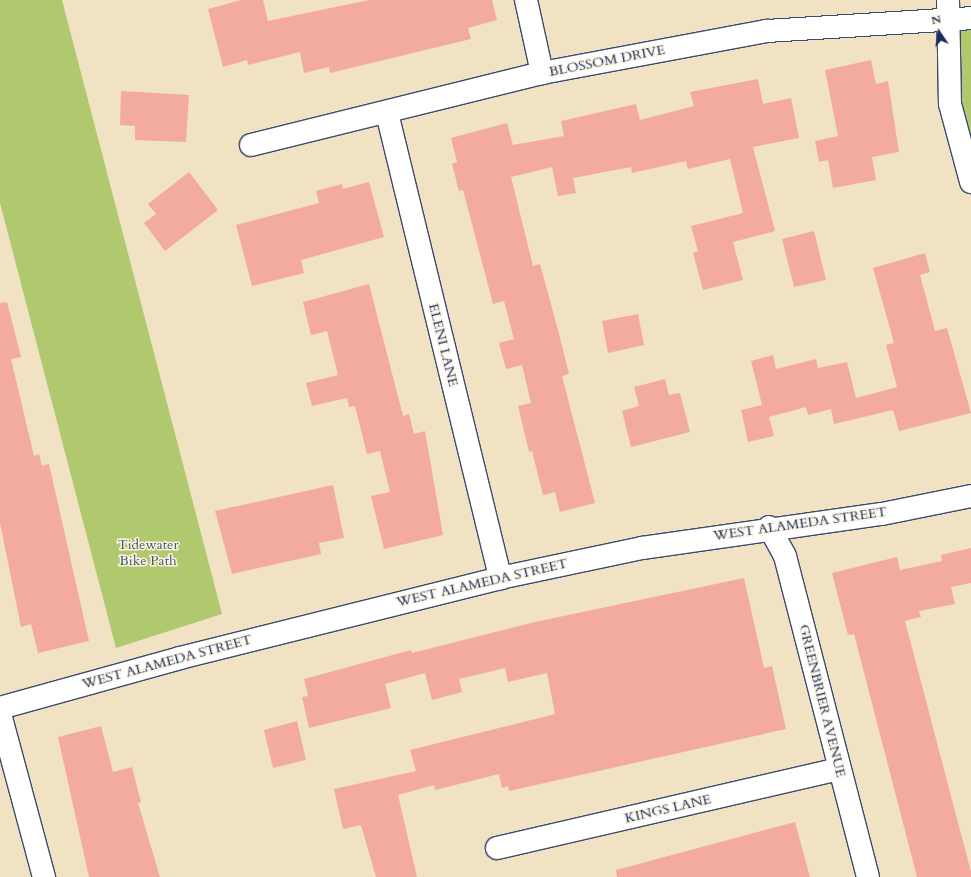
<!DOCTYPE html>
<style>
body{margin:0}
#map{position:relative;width:971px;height:877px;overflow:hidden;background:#f2e2c4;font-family:Cardo,serif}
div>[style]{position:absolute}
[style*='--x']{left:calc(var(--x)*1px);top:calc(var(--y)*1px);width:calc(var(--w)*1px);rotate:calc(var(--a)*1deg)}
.green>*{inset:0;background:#b0c96f}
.building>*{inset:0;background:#f3ab9f}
.roads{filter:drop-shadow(1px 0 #3b4a6d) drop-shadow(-1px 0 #3b4a6d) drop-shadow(0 1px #3b4a6d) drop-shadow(0 -1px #3b4a6d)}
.minor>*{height:22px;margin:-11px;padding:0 11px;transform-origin:11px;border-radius:11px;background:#fff}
span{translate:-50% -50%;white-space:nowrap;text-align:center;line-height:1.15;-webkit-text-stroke:3px #fcf5e5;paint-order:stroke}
.street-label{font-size:14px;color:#1b2f5e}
.park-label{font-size:14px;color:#405662}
.north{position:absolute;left:919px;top:12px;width:40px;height:40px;-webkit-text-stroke:3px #fcf5e5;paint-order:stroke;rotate:347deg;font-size:11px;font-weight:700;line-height:16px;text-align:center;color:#1b2f5e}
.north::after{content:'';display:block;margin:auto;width:14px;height:18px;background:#1b2f5e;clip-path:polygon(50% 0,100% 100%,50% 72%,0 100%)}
</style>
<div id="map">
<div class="green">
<i style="clip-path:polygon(0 0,62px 0,222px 614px,116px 648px,0 203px)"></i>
<i style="clip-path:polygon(971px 18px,971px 182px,948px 21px)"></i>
</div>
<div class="building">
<i style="clip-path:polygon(241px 0,263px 0,268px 21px,369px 0,492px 0,497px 20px,468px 28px,471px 39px,330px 73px,329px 67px,304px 73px,300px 52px,248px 65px,247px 60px,223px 67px,208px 9px)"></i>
<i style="clip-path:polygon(871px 60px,876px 84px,888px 81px,899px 152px,872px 157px,876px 180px,833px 188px,828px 160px,819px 162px,815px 141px,838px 136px,825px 70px)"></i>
<i style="clip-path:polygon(758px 79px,763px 104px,791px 98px,799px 138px,753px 147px,775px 231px,733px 242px,743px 280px,703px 290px,693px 253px,698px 251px,691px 226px,743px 213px,730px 159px,688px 169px,686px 161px,632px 173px,631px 167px,573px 178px,576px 193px,558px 196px,552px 167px,511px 177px,533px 266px,540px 264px,558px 330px,569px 374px,562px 376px,595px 503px,560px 512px,555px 492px,543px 495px,532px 451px,529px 452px,518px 406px,531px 403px,522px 365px,506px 369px,499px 343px,514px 339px,504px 301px,493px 304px,463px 190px,459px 191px,452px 164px,457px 162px,451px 138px,507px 123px,513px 145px,564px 136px,561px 121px,636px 104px,640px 120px,694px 106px,690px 92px)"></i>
<i style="clip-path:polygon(121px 91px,189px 95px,186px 142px,135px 140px,135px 126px,120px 125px)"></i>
<i style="clip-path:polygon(189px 172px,218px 210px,165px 251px,144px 223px,156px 214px,148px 204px)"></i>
<i style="clip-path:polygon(369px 182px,384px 237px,301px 260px,304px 273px,252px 286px,236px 225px,319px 203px,316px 191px,342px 184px,343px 189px)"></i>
<i style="clip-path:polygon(814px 231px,826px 280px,794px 287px,782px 239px)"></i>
<i style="clip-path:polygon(925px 253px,930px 272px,920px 275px,935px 331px,947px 328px,971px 413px,899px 431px,893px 410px,834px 424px,831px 409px,808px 415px,806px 407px,769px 417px,774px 436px,748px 442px,741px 410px,762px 405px,751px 361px,773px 355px,776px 369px,816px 359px,818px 368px,847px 362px,856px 398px,897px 387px,886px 345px,894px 343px,873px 268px)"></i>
<i style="clip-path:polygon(369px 284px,403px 416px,409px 414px,414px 434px,425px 431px,443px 535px,384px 549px,371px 496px,390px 492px,380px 451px,367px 454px,355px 406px,349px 407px,347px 398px,312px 406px,306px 383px,338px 375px,327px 331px,311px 335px,303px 302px)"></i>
<i style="clip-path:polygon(7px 302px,21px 357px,11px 359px,34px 456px,39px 454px,42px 466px,49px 464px,89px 641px,38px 653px,31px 624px,21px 627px,0 523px,0 303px)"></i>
<i style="clip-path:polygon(638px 314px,644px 345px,608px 353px,602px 321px)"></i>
<i style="clip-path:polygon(665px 379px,669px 395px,680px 393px,690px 432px,631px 447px,622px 411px,639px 406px,634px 387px)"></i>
<i style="clip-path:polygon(333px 485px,344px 538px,319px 543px,321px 554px,232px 574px,215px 511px)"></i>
<i style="clip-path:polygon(971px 548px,971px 583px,951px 587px,955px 604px,919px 611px,921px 617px,905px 621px,971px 872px,971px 877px,917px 877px,854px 634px,848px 635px,832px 573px,897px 557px,900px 570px,942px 561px,941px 555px)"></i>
<i style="clip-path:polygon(744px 578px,764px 668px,772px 666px,786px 729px,509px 791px,508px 786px,502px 788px,499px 774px,435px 790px,434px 785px,398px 795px,417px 877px,376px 877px,361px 825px,343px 829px,334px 789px,416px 771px,410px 750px,555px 714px,547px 673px,508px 682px,505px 668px,459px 679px,462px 692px,432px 700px,425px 673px,385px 684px,391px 708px,309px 728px,302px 697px,308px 696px,304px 679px,411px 650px,412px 653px,535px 622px)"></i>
<i style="clip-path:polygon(297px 721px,306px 760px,273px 768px,264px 730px)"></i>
<i style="clip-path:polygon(101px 726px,113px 772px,132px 767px,141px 802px,138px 803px,160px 877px,89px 877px,58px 737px)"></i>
<i style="clip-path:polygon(795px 822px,810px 877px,617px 877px,616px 870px)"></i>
</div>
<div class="roads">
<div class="minor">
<i style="--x:526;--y:0;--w:75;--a:77.6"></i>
<i style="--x:948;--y:0;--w:104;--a:88.9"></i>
<i style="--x:950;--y:104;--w:81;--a:74.9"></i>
<i style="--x:387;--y:113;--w:479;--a:76.3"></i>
<i style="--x:251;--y:145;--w:300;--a:-13.9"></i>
<i style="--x:542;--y:73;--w:229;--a:-10.6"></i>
<i style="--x:767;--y:31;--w:204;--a:-3.6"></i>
<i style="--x:769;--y:527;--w:33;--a:61"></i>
<i style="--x:785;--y:556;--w:332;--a:75.5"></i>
<i style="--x:0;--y:708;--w:187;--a:-15.5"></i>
<i style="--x:180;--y:658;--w:330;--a:-14"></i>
<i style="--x:500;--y:578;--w:145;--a:-11.9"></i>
<i style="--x:642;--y:548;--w:242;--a:-8.1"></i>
<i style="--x:882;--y:514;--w:91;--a:-11.4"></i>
<i style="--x:0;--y:714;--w:169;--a:74.9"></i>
<i style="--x:497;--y:848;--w:351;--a:-13"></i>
</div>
</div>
<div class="street-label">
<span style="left:607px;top:61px;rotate:-11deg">BLOSSOM DRIVE</span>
<span style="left:443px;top:345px;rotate:76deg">ELENI LANE</span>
<span style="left:800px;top:524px;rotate:-8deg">WEST ALAMEDA STREET</span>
<span style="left:482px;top:583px;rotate:-13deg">WEST ALAMEDA STREET</span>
<span style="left:167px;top:662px;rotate:-15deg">WEST ALAMEDA STREET</span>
<span style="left:822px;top:701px;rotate:76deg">GREENBRIER AVENUE</span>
<span style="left:668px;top:809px;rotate:-13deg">KINGS LANE</span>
</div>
<div class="park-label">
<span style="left:148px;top:553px">Tidewater<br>Bike Path</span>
</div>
<div class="north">N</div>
</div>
